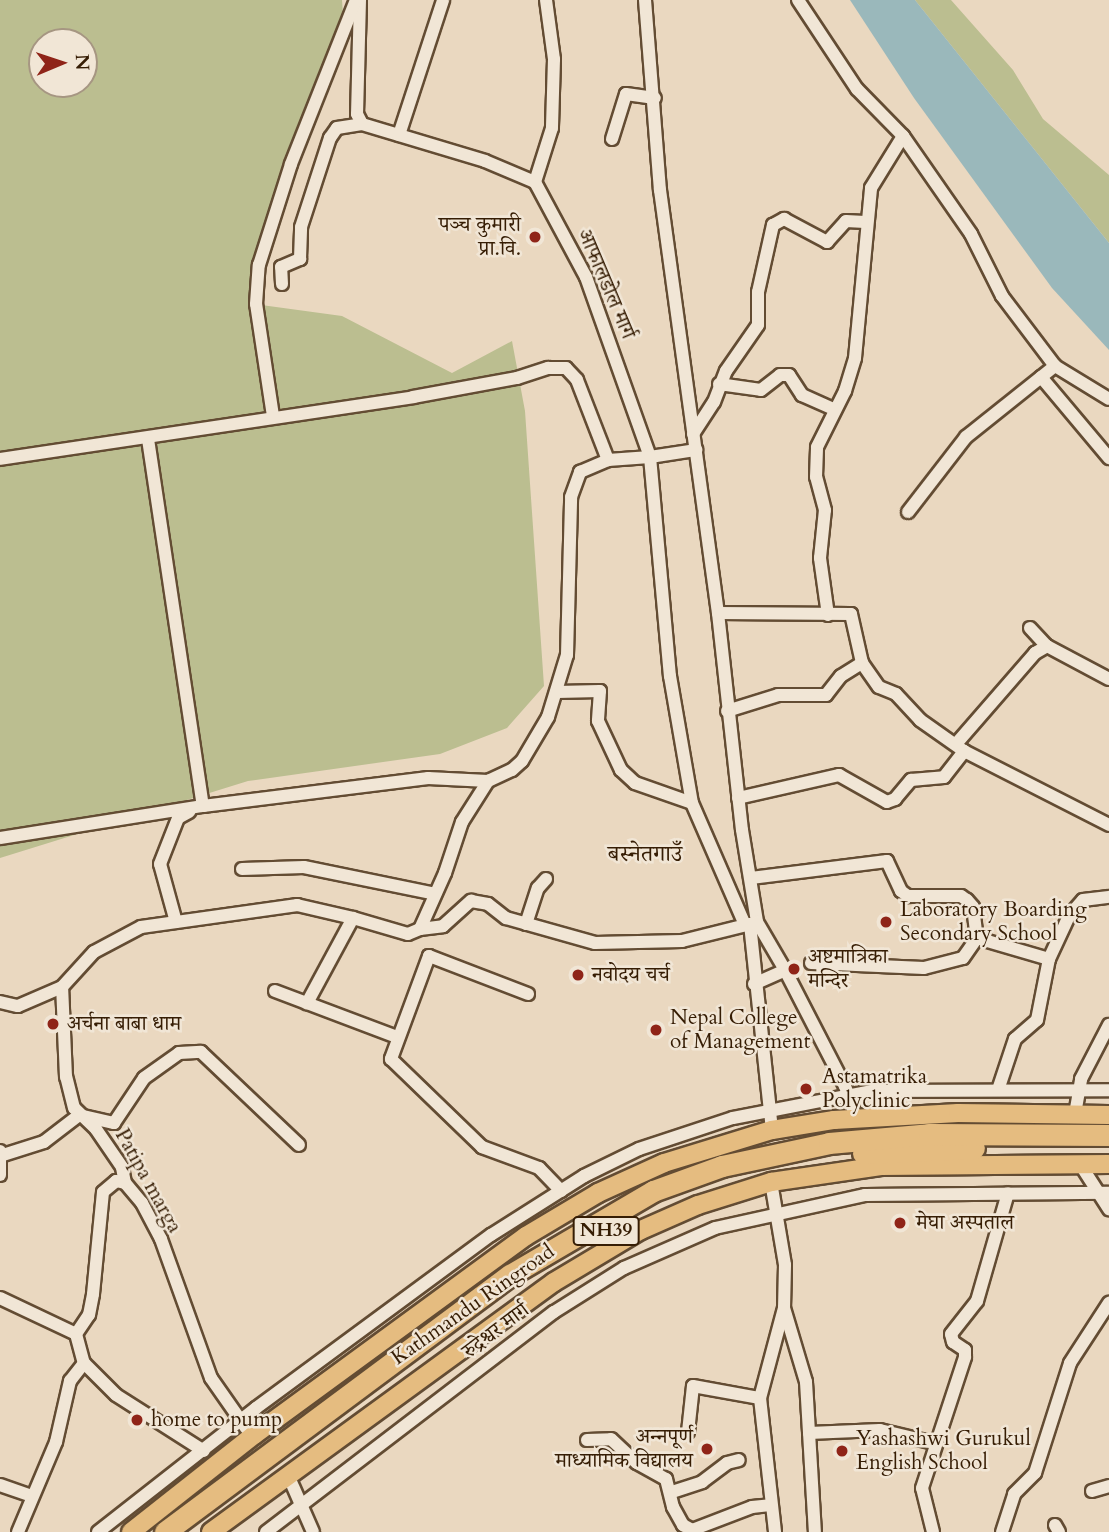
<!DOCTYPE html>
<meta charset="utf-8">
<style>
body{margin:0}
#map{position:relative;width:1109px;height:1532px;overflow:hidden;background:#ead8c0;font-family:Cardo,"Noto Serif Devanagari",serif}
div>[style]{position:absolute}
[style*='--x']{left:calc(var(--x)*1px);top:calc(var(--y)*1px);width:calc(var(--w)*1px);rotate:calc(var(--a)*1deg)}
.green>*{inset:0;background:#bbbe90}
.water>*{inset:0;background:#9ab8bb}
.roads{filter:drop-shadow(2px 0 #634c33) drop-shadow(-2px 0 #634c33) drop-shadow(0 2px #634c33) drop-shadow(0 -2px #634c33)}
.street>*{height:12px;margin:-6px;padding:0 6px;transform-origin:6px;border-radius:6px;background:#f1e6d6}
.primary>*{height:18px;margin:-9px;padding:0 9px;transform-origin:9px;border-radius:9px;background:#e5bc80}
.highway>*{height:21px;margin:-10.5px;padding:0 10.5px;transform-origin:10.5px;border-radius:10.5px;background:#e5bc80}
.dots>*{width:19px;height:19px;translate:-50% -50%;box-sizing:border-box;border:4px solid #f1e6d6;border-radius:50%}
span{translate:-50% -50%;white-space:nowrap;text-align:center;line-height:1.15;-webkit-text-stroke:5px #f1e6d6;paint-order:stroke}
.shield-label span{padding:2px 5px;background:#f1e6d6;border:2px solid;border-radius:5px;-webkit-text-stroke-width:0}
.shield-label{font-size:19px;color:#361d04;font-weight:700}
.poi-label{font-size:21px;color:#361d04}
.right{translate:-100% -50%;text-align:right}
.left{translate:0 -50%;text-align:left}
.street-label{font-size:21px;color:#361d04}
.neighbourhood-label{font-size:23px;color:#361d04}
.north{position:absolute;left:28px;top:28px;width:70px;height:70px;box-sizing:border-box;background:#f1e6d6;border:2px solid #a69682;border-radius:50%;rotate:88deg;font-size:19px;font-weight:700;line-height:28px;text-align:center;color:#361d04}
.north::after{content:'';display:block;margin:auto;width:24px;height:32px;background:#8f2418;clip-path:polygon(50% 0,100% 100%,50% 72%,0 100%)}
</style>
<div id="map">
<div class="green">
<i style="clip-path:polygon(evenodd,0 0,342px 0,343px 14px,260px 246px,254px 304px,342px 316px,452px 373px,512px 341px,525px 411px,544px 686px,507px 728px,440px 754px,248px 781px,0 858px,0 0,42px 42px,84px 42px,84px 84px,42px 84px,42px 42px)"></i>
<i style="clip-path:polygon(915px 0,951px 0,1013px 70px,1043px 119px,1109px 175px,1109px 243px)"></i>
</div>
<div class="water">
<i style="clip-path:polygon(850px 0,915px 0,1109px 243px,1109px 350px,1052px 288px,914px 98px)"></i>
</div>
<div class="roads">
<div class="street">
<i style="--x:360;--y:0;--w:114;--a:91.5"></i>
<i style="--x:357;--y:114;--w:11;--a:63"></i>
<i style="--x:362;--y:124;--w:128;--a:16.7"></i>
<i style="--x:485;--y:161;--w:54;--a:22.8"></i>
<i style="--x:546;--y:0;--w:60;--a:82.3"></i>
<i style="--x:554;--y:59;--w:69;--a:91.7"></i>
<i style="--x:552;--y:128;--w:57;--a:107.5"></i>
<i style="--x:535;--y:182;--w:108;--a:61.8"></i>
<i style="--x:586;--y:277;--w:191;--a:70.4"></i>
<i style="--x:650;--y:457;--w:47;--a:-8.7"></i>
<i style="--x:645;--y:0;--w:191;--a:85.5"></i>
<i style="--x:660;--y:190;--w:427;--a:82.2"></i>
<i style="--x:718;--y:613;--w:218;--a:83.7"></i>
<i style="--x:742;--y:830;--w:93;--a:80.7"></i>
<i style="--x:757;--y:922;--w:56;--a:59.7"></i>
<i style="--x:798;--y:0;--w:107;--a:56.5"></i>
<i style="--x:857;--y:89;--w:66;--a:45.6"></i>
<i style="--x:903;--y:136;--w:119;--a:55.2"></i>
<i style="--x:971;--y:234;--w:69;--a:63.4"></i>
<i style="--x:1002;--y:296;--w:88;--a:52.9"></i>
<i style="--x:1055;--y:366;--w:63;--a:31.4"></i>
<i style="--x:399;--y:135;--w:142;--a:-71.9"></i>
<i style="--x:612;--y:139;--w:47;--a:-72.7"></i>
<i style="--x:626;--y:94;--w:29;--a:8"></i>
<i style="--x:282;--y:284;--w:17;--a:-93"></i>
<i style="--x:281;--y:267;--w:21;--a:-23"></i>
<i style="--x:300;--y:259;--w:32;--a:-88"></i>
<i style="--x:301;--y:227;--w:94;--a:-72"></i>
<i style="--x:330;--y:138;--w:12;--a:-55"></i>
<i style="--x:337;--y:128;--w:25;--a:-9"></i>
<i style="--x:1041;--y:377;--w:106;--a:50"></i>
<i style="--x:719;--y:384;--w:42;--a:8.1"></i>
<i style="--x:761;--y:390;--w:24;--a:-38"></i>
<i style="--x:780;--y:375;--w:9;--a:0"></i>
<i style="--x:789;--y:375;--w:24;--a:57"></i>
<i style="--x:802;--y:395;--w:36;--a:24"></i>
<i style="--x:273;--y:416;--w:113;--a:-98.6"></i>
<i style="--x:256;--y:304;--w:39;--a:-86"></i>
<i style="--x:259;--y:265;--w:106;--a:-72.4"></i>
<i style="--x:291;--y:164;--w:176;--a:-68.4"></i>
<i style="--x:693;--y:434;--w:38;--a:-57"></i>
<i style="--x:714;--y:402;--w:33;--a:-69"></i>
<i style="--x:726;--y:371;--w:56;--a:-55.2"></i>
<i style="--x:758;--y:325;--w:33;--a:-90"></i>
<i style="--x:758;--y:292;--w:69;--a:-77.4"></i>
<i style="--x:773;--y:225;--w:13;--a:-29"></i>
<i style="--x:784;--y:219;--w:49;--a:28.1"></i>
<i style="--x:827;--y:242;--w:28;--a:-48"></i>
<i style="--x:846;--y:221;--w:19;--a:3"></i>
<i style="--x:148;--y:439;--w:371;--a:81.5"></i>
<i style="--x:0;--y:459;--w:418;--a:-8.5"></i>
<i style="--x:413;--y:397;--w:106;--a:-10.4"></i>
<i style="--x:517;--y:378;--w:33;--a:-18"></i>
<i style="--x:548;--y:368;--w:18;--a:0"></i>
<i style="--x:566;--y:368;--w:16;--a:47"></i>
<i style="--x:577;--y:380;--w:86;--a:68.8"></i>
<i style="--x:908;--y:512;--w:95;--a:-52.3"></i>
<i style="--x:966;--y:437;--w:114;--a:-38.6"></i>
<i style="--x:718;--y:613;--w:133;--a:0.4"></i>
<i style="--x:851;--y:614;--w:50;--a:77.3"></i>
<i style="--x:862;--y:663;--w:29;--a:55"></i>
<i style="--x:879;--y:687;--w:18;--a:22"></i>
<i style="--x:896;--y:694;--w:35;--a:47"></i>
<i style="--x:920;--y:720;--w:54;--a:35.2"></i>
<i style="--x:964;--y:751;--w:163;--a:27"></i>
<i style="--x:828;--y:615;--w:58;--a:-98"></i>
<i style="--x:820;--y:558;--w:48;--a:-84.1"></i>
<i style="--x:825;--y:510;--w:34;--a:-105"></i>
<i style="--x:816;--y:477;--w:30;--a:-88"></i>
<i style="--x:817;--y:447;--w:63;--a:-63.4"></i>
<i style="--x:845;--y:391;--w:34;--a:-73"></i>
<i style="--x:855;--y:358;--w:171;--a:-84.6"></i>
<i style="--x:871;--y:188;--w:61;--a:-58.4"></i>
<i style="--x:1030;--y:628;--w:25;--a:47"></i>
<i style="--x:1047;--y:646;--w:70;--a:28"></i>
<i style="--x:557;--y:692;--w:43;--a:-1.3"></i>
<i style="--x:600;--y:691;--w:30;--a:94"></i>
<i style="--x:598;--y:721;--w:54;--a:64.9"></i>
<i style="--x:621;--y:770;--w:19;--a:43"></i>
<i style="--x:635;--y:783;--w:60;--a:19.3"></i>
<i style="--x:727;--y:711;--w:53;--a:-17.4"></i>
<i style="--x:778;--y:695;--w:48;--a:0"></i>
<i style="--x:826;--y:695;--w:24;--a:-52"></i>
<i style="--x:841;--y:676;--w:25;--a:-32"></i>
<i style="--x:956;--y:744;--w:121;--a:-49"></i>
<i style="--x:1035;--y:653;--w:14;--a:-30"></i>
<i style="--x:738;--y:798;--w:104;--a:-12.8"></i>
<i style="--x:839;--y:775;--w:55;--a:29.4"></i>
<i style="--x:887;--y:802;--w:9;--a:-21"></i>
<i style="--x:895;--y:799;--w:25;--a:-50"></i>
<i style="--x:911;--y:780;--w:33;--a:-5"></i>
<i style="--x:944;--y:777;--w:33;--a:-52"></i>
<i style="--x:0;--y:838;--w:206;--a:-9"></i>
<i style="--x:203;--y:806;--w:227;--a:-7.1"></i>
<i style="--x:428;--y:778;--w:60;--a:2.9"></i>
<i style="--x:488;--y:781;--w:26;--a:-25"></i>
<i style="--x:512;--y:770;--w:13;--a:-42"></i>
<i style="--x:522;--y:761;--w:51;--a:-59.4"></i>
<i style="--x:548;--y:717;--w:65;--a:-73"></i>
<i style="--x:567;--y:655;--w:158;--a:-88.5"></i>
<i style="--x:571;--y:497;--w:27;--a:-70"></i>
<i style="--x:580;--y:472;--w:30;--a:-23"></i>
<i style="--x:608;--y:460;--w:42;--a:-4.1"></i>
<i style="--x:650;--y:457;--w:220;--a:84.8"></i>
<i style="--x:670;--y:676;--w:129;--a:80.2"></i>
<i style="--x:692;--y:803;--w:133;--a:66.5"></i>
<i style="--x:242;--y:869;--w:62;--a:-1.8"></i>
<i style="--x:304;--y:867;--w:134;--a:11.6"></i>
<i style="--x:751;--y:878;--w:137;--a:-7.1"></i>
<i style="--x:887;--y:861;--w:33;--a:65"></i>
<i style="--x:901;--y:891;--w:9;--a:36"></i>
<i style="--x:908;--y:896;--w:53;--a:0"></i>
<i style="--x:961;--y:896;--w:7;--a:34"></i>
<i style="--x:967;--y:900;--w:9;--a:49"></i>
<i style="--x:973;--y:907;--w:31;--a:83"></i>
<i style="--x:977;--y:938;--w:75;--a:16.3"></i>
<i style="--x:353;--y:918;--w:57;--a:16.2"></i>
<i style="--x:408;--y:934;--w:13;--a:-23"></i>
<i style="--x:420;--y:929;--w:61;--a:-65.9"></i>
<i style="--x:445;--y:873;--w:54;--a:-71.6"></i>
<i style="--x:462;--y:822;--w:49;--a:-57.6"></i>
<i style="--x:176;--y:922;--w:60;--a:-105.4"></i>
<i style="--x:160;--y:864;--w:49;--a:-68.6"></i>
<i style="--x:178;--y:818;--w:13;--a:-29"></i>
<i style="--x:526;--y:924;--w:38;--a:-72"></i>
<i style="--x:538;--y:888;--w:12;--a:-48"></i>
<i style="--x:750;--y:924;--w:207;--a:83.9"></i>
<i style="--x:420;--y:929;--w:23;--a:-7"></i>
<i style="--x:443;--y:926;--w:38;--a:-42"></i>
<i style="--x:471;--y:901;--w:17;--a:10"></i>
<i style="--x:488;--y:904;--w:23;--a:38"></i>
<i style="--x:506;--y:918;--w:92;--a:15.7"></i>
<i style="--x:595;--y:943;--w:87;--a:-1.3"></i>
<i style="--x:682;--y:941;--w:70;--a:-14"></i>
<i style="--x:811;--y:963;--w:113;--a:2.5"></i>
<i style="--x:924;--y:968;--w:40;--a:-14.4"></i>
<i style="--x:963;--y:958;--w:24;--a:-55"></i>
<i style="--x:754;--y:984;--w:34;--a:-24"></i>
<i style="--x:785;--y:970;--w:131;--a:62.7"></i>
<i style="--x:845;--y:1086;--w:34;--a:71"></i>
<i style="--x:275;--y:991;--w:130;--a:20.7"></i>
<i style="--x:528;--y:994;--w:106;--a:-159"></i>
<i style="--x:429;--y:956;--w:110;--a:110.3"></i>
<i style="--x:391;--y:1059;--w:127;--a:44"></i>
<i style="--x:482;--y:1147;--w:61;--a:20.2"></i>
<i style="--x:539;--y:1168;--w:32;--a:46"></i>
<i style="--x:0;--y:1002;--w:18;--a:13"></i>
<i style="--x:18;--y:1006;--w:48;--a:-23.4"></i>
<i style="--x:998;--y:1090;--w:54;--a:-71.6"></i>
<i style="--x:1015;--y:1039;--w:29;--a:-41"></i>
<i style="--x:1037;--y:1020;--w:62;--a:-78.9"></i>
<i style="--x:1049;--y:959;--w:47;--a:-65.1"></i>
<i style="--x:1069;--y:916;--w:21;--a:-49"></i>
<i style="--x:1083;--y:900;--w:26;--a:-7"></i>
<i style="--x:1075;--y:1114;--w:36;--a:-80"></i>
<i style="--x:1081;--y:1079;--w:61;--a:-62.6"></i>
<i style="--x:0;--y:1151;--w:24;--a:90"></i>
<i style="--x:3;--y:1155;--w:43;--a:-17.6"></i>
<i style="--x:44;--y:1142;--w:44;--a:-37.6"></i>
<i style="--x:79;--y:1115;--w:36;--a:13"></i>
<i style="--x:114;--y:1123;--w:54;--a:-56.3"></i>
<i style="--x:144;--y:1078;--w:43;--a:-35.5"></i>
<i style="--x:179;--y:1053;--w:22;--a:-3"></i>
<i style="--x:201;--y:1052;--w:135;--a:43.5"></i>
<i style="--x:1080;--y:1164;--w:54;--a:57.2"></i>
<i style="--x:771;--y:1182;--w:84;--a:80.4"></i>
<i style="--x:785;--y:1265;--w:43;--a:91.3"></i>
<i style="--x:784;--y:1308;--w:93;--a:104.9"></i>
<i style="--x:760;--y:1398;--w:135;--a:83.6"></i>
<i style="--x:0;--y:1298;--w:84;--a:25.3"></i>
<i style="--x:76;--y:1334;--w:30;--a:75"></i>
<i style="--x:84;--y:1363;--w:45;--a:45"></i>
<i style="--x:116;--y:1395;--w:104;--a:32.5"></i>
<i style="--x:784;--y:1308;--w:77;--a:73.4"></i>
<i style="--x:806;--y:1382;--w:150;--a:86.6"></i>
<i style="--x:76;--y:1334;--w:23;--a:-56"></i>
<i style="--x:89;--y:1315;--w:21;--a:-79"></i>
<i style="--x:93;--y:1294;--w:102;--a:-84.4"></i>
<i style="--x:103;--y:1192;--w:17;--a:-40"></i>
<i style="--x:116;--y:1181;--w:9;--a:13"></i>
<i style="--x:246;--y:1428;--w:61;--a:-125"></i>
<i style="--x:211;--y:1378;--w:148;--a:-109.8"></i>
<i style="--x:161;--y:1239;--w:41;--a:-117.8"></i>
<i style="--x:142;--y:1203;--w:26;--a:-130"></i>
<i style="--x:125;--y:1183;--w:16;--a:-101"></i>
<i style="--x:122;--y:1167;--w:46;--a:-124.4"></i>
<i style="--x:96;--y:1129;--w:30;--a:-136"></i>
<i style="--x:74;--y:1108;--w:32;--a:-104"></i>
<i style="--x:66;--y:1077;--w:90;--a:-92.5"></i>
<i style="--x:62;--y:987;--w:47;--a:-47.6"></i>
<i style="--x:94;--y:952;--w:53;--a:-28"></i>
<i style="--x:141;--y:927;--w:158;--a:-8"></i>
<i style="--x:297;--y:905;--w:57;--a:13.1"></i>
<i style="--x:353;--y:918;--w:97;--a:118.4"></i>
<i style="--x:688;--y:1432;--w:46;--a:-83.8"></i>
<i style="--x:693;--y:1386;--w:68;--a:10.2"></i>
<i style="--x:809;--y:1433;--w:71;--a:-2.4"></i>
<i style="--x:880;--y:1430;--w:56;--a:13.5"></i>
<i style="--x:587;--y:1440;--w:24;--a:-2"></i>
<i style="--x:611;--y:1439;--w:35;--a:43"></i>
<i style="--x:637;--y:1463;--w:33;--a:29"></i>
<i style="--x:666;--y:1479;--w:29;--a:76"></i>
<i style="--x:673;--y:1507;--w:21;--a:61"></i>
<i style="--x:683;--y:1525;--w:10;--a:29"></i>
<i style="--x:692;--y:1530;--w:64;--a:-21"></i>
<i style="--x:752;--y:1507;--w:18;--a:-6"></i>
<i style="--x:288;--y:1475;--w:62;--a:66.3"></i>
<i style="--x:0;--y:1485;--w:34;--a:19"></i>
<i style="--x:1092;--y:1491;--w:18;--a:-16"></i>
<i style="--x:672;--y:1492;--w:32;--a:-18"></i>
<i style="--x:702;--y:1482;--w:31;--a:-37"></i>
<i style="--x:727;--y:1463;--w:12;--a:-14"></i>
<i style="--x:1055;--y:1525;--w:8;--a:60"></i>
<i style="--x:18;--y:1532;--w:98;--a:-67.1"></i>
<i style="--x:56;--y:1442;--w:63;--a:-77.1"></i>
<i style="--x:70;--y:1381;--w:23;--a:-52"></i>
<i style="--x:98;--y:1532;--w:201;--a:-38.1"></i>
<i style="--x:256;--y:1408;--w:292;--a:-36.4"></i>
<i style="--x:491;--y:1235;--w:110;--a:-32.4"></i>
<i style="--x:584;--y:1176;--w:61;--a:-26.1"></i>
<i style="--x:639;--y:1149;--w:99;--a:-18.3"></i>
<i style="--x:733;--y:1118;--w:142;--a:-11"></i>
<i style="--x:872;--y:1091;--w:237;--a:-0.2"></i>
<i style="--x:266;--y:1532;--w:362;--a:-37.4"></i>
<i style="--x:554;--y:1312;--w:83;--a:-32.2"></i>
<i style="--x:624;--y:1268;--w:99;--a:-23.7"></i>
<i style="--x:715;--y:1228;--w:154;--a:-12.4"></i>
<i style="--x:865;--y:1195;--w:244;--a:-0.5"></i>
<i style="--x:933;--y:1532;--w:45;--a:-104"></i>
<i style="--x:922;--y:1488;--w:138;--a:-71.8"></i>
<i style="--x:965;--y:1357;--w:7;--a:-90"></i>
<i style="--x:965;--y:1350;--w:14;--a:-146"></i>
<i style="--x:953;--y:1342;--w:8;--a:-104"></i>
<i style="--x:951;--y:1334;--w:42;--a:-51.8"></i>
<i style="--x:977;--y:1301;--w:112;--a:-74"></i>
<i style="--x:1002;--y:1532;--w:40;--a:-72"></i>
<i style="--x:1014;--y:1494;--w:30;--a:-45"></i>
<i style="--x:1035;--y:1473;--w:115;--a:-72.3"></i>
<i style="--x:1070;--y:1363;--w:72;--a:-57"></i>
</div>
<div class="primary">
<i style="--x:131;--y:1532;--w:157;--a:-38.3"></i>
<i style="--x:254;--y:1435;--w:337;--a:-36.2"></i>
<i style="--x:526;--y:1236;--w:84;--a:-30.8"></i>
<i style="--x:598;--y:1193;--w:72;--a:-24.4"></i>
<i style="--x:664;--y:1163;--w:113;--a:-17"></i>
<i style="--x:772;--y:1130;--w:63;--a:-9.2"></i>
<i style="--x:834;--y:1120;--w:124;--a:-3.2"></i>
<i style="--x:958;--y:1113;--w:151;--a:0.8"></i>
<i style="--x:211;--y:1532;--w:424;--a:-36.1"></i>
<i style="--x:554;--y:1282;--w:101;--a:-30.9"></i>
<i style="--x:641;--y:1230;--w:62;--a:-23.7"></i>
<i style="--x:698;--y:1205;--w:77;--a:-17.5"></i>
<i style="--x:771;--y:1182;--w:111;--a:-8.3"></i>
<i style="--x:881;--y:1166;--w:228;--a:-0.5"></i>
</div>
<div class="highway">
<i style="--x:863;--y:1153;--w:111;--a:-2.6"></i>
<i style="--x:165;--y:1532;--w:430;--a:-36.7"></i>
<i style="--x:510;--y:1275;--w:166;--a:-30.4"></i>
<i style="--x:653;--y:1191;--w:73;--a:-19.9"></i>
<i style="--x:722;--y:1166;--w:109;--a:-12.1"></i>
<i style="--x:829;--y:1143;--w:100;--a:-5.1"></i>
<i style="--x:929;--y:1134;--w:180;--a:0.3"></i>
</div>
</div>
<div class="dots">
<i style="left:535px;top:237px;background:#8f2418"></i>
<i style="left:886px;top:922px;background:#8f2418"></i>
<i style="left:794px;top:969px;background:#8f2418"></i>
<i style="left:578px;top:975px;background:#8f2418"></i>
<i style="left:53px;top:1024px;background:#8f2418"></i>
<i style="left:656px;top:1030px;background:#8f2418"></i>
<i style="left:806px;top:1089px;background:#8f2418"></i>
<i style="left:900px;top:1223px;background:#8f2418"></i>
<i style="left:137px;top:1420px;background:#8f2418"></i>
<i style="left:707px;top:1449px;background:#8f2418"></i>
<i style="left:842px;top:1451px;background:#8f2418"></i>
</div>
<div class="shield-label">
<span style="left:606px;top:1231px">NH39</span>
</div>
<div class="poi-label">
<span class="right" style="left:521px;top:237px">पञ्च कुमारी<br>प्रा.वि.</span>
<span class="left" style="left:900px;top:922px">Laboratory Boarding<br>Secondary School</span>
<span class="left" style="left:808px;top:969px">अष्टमात्रिका<br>मन्दिर</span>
<span class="left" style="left:592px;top:975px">नवोदय चर्च</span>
<span class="left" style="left:670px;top:1030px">Nepal College<br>of Management</span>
<span class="left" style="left:67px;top:1024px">अर्चना बाबा धाम</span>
<span class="left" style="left:822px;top:1089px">Astamatrika<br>Polyclinic</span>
<span class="left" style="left:916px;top:1223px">मेघा अस्पताल</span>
<span class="left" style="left:151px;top:1420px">home to pump</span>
<span class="right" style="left:693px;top:1449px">अन्‍नपूर्ण<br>माध्यामिक विद्यालय</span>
<span class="left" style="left:856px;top:1451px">Yashashwi Gurukul<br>English School</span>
</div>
<div class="street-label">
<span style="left:606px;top:284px;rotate:67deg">आफालडोल मार्ग</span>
<span style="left:148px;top:1181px;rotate:61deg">Patipa marga</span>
<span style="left:473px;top:1305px;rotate:-35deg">Kathmandu Ringroad</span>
<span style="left:496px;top:1331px;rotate:-37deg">रुद्रेश्वर मार्ग</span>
</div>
<div class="neighbourhood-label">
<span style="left:645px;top:854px">बस्नेतगाउँ</span>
</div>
<div class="north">N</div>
</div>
